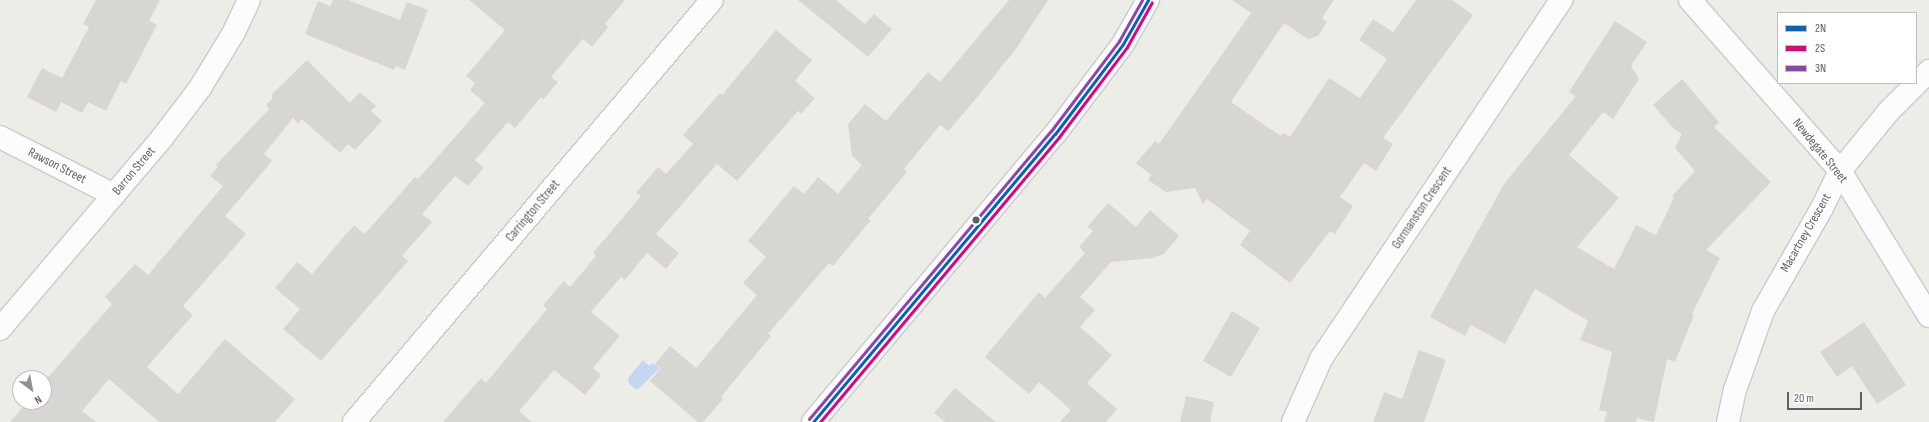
<!DOCTYPE html>
<style>
body{margin:0}
#map{position:relative;width:1929px;height:422px;overflow:hidden;background:#edede8;font-family:"Sofia Sans Condensed",sans-serif}
div>[style]{position:absolute}
[style*='--x']{left:calc(var(--x)*1px);top:calc(var(--y)*1px);width:calc(var(--w)*1px);rotate:calc(var(--a)*1deg)}
.water>*{inset:0;background:#c3d7f1}
.building>*{inset:0;background:#d7d6d3}
.roads{filter:drop-shadow(1px 0 #cacbca) drop-shadow(-1px 0 #cacbca) drop-shadow(0 1px #cacbca) drop-shadow(0 -1px #cacbca)}
.street>*{height:22px;margin:-11px;padding:0 11px;transform-origin:11px;border-radius:11px;background:#fcfcfc}
.secondary>*{height:22px;margin:-11px;padding:0 11px;transform-origin:11px;border-radius:11px;background:#fcfcfc}
.bus-1>*{height:3px;margin:-1.5px;padding:0 1.5px;transform-origin:1.5px;border-radius:1.5px;background:#0065bd}
.bus-2>*{height:3px;margin:-1.5px;padding:0 1.5px;transform-origin:1.5px;border-radius:1.5px;background:#e5007d}
.bus-3>*{height:3px;margin:-1.5px;padding:0 1.5px;transform-origin:1.5px;border-radius:1.5px;background:#8e44ad}
.dots>*{width:11px;height:11px;translate:-50% -50%;box-sizing:border-box;border:2px solid #fff;border-radius:50%}
span{translate:-50% -50%;white-space:nowrap;text-align:center;line-height:1.15;-webkit-text-stroke:3.5px #fff;paint-order:stroke}
.street-label{font-size:13px;color:#5e6065}
.legend{position:absolute;left:1777px;top:12px;width:140px;height:72px;box-sizing:border-box;background:#fff;border:1px solid #bfbfc1;margin:0;padding:5px 7px;list-style:none;font-size:12px;color:#5e6065}
.legend li{display:flex;align-items:center;gap:8px;height:20px}
.legend b{width:20px;border:1px solid #bfbfc1}
.north{position:absolute;left:12px;top:370px;width:40px;height:40px;box-sizing:border-box;background:#fff;border:1px solid #bfbfc1;border-radius:50%;rotate:148deg;font-size:11px;font-weight:700;line-height:16px;text-align:center;color:#5e6065}
.north::after{content:'';display:block;margin:auto;width:14px;height:18px;background:#909193;clip-path:polygon(50% 0,100% 100%,50% 72%,0 100%)}
.scale{position:absolute;left:1787px;top:392px;width:75px;height:18px;box-sizing:border-box;border:2px solid #5e6065;border-top:0;padding-left:5px;font-size:12px;line-height:14px;white-space:nowrap;color:#5e6065;-webkit-text-stroke:3px #fff;paint-order:stroke}
</style>
<div id="map">
<div class="water">
<i style="clip-path:polygon(643px 360px,649px 366px,653px 363px,660px 368px,637px 390px,629px 384px,628px 378px)"></i>
</div>
<div class="building">
<i style="clip-path:polygon(96px 0,160px 0,149px 21px,157px 25px,126px 84px,121px 81px,106px 111px,88px 102px,82px 113px,61px 102px,56px 112px,27px 97px,42px 68px,62px 78px,89px 27px,83px 24px)"></i>
<i style="clip-path:polygon(333px 0,348px 0,400px 20px,407px 2px,428px 10px,405px 70px,396px 66px,394px 70px,305px 34px,318px 1px,330px 6px)"></i>
<i style="clip-path:polygon(469px 0,625px 0,605px 24px,608px 27px,592px 47px,583px 39px,551px 77px,558px 82px,543px 100px,541px 97px,515px 128px,508px 122px,475px 160px,484px 168px,468px 186px,455px 176px,422px 214px,432px 222px,402px 256px,408px 261px,321px 361px,283px 329px,300px 309px,275px 288px,297px 262px,312px 274px,354px 225px,364px 234px,370px 228px,415px 177px,418px 179px,485px 103px,470px 90px,475px 83px,466px 76px,505px 30px)"></i>
<i style="clip-path:polygon(798px 0,836px 0,865px 24px,874px 14px,892px 29px,868px 57px)"></i>
<i style="clip-path:polygon(1009px 0,1048px 0,1016px 49px,969px 107px,948px 131px,940px 125px,904px 169px,907px 172px,868px 219px,871px 220px,833px 266px,829px 263px,768px 334px,771px 336px,721px 397px,723px 399px,703px 422px,698px 422px,650px 381px,661px 368px,655px 364px,670px 346px,696px 368px,757px 295px,743px 283px,766px 257px,748px 241px,794px 186px,804px 194px,818px 177px,838px 194px,862px 165px,852px 156px,848px 124px,865px 104px,886px 121px,928px 72px,940px 82px)"></i>
<i style="clip-path:polygon(1232px 0,1334px 0,1322px 18px,1327px 22px,1318px 36px,1308px 39px,1284px 23px,1231px 102px,1281px 136px,1283px 133px,1290px 137px,1329px 78px,1360px 98px,1387px 59px,1359px 40px,1373px 19px,1393px 32px,1416px 0,1452px 0,1473px 15px,1383px 138px,1393px 144px,1376px 171px,1364px 163px,1340px 197px,1353px 206px,1335px 234px,1330px 231px,1290px 283px,1240px 245px,1250px 231px,1207px 199px,1203px 204px,1195px 188px,1166px 192px,1148px 180px,1151px 175px,1136px 163px,1155px 141px,1159px 144px,1251px 13px)"></i>
<i style="clip-path:polygon(1615px 21px,1647px 42px,1631px 66px,1639px 79px,1613px 119px,1603px 112px,1569px 155px,1619px 198px,1577px 247px,1614px 269px,1636px 225px,1656px 235px,1674px 198px,1672px 196px,1695px 171px,1675px 148px,1682px 134px,1673px 128px,1653px 105px,1682px 79px,1719px 122px,1714px 127px,1771px 182px,1706px 250px,1720px 258px,1692px 314px,1694px 315px,1675px 362px,1667px 359px,1654px 422px,1637px 418px,1636px 422px,1604px 422px,1607px 412px,1599px 410px,1612px 352px,1580px 340px,1588px 321px,1535px 289px,1505px 344px,1471px 325px,1465px 336px,1430px 317px,1504px 184px,1576px 96px,1569px 92px)"></i>
<i style="clip-path:polygon(776px 30px,812px 60px,795px 81px,815px 98px,801px 114px,798px 111px,737px 181px,717px 164px,656px 234px,679px 253px,666px 269px,647px 253px,625px 280px,621px 277px,591px 312px,620px 336px,593px 368px,601px 375px,585px 395px,554px 370px,519px 411px,532px 422px,443px 422px,481px 378px,486px 383px,547px 309px,543px 305px,564px 281px,570px 287px,596px 256px,593px 253px,641px 196px,636px 193px,658px 167px,666px 174px,693px 144px,683px 135px,720px 93px,722px 95px)"></i>
<i style="clip-path:polygon(307px 60px,350px 103px,360px 92px,376px 106px,371px 111px,382px 121px,355px 150px,348px 144px,340px 153px,302px 119px,298px 124px,293px 118px,264px 154px,272px 161px,225px 216px,246px 234px,183px 306px,193px 315px,147px 367px,178px 394px,225px 339px,295px 399px,275px 422px,159px 422px,109px 379px,82px 411px,96px 422px,10px 422px,27px 402px,44px 402px,44px 382px,112px 304px,105px 297px,135px 264px,148px 275px,223px 186px,210px 176px,218px 167px,216px 165px,269px 109px,266px 105px,273px 98px,271px 95px)"></i>
<i style="clip-path:polygon(1108px 203px,1136px 227px,1150px 210px,1179px 236px,1164px 254px,1153px 258px,1111px 262px,1080px 297px,1095px 310px,1080px 327px,1112px 355px,1087px 383px,1117px 409px,1106px 422px,1060px 422px,1071px 410px,1039px 382px,1029px 394px,985px 357px,1039px 292px,1045px 298px,1085px 253px,1079px 247px,1093px 231px,1087px 227px)"></i>
<i style="clip-path:polygon(1232px 311px,1260px 328px,1231px 377px,1203px 361px)"></i>
<i style="clip-path:polygon(1864px 322px,1906px 385px,1877px 404px,1852px 366px,1837px 377px,1820px 352px)"></i>
<i style="clip-path:polygon(1419px 350px,1446px 360px,1424px 422px,1373px 422px,1384px 392px,1402px 399px)"></i>
<i style="clip-path:polygon(955px 388px,996px 422px,945px 422px,934px 413px)"></i>
<i style="clip-path:polygon(1186px 396px,1214px 402px,1210px 422px,1180px 422px)"></i>
</div>
<div class="roads">
<div class="street">
<i style="--x:1690;--y:0;--w:227;--a:48.7"></i>
<i style="--x:1840;--y:171;--w:170;--a:58.5"></i>
<i style="--x:0;--y:137;--w:128;--a:27"></i>
<i style="--x:0;--y:329;--w:250;--a:-49.7"></i>
<i style="--x:162;--y:138;--w:63;--a:-52.8"></i>
<i style="--x:200;--y:88;--w:66;--a:-58.7"></i>
<i style="--x:234;--y:32;--w:35;--a:-65"></i>
<i style="--x:354;--y:422;--w:553;--a:-49.69"></i>
<i style="--x:1293;--y:422;--w:69;--a:-66"></i>
<i style="--x:1321;--y:359;--w:432;--a:-56.2"></i>
<i style="--x:1728;--y:422;--w:33;--a:-78"></i>
<i style="--x:1735;--y:390;--w:84;--a:-70.5"></i>
<i style="--x:1763;--y:311;--w:119;--a:-60.2"></i>
<i style="--x:1822;--y:208;--w:41;--a:-64.1"></i>
<i style="--x:1840;--y:171;--w:77;--a:-50.8"></i>
<i style="--x:1889;--y:111;--w:57;--a:-45"></i>
</div>
<div class="secondary">
<i style="--x:813;--y:422;--w:376;--a:-50"></i>
<i style="--x:1055;--y:134;--w:113;--a:-52.9"></i>
<i style="--x:1123;--y:44;--w:51;--a:-60.4"></i>
</div>
</div>
<div class="bus-1">
<i style="--x:813;--y:422;--w:376;--a:-50"></i>
<i style="--x:1055;--y:134;--w:113;--a:-52.9"></i>
<i style="--x:1123;--y:44;--w:51;--a:-60.4"></i>
</div>
<div class="bus-2">
<i style="--x:820;--y:422;--w:372;--a:-50"></i>
<i style="--x:1059;--y:137;--w:113;--a:-52.9"></i>
<i style="--x:1127;--y:47;--w:51;--a:-60.9"></i>
</div>
<div class="bus-3">
<i style="--x:809;--y:419;--w:376;--a:-50"></i>
<i style="--x:1051;--y:131;--w:113;--a:-52.9"></i>
<i style="--x:1119;--y:41;--w:47;--a:-60.7"></i>
</div>
<div class="dots">
<i style="left:976px;top:220px;background:#5e6065"></i>
</div>
<div class="street-label">
<span style="left:1820px;top:151px;rotate:51deg">Newdegate Street</span>
<span style="left:57px;top:166px;rotate:27deg">Rawson Street</span>
<span style="left:134px;top:171px;rotate:-50deg">Barron Street</span>
<span style="left:1422px;top:208px;rotate:-56deg">Gormanston Crescent</span>
<span style="left:533px;top:211px;rotate:-50deg">Carrington Street</span>
<span style="left:1806px;top:233px;rotate:-60deg">Macartney Crescent</span>
</div>
<ul class="legend">
<li><b style="height:5px;background:#0065bd"></b>2N</li>
<li><b style="height:5px;background:#e5007d"></b>2S</li>
<li><b style="height:5px;background:#8e44ad"></b>3N</li>
</ul>
<div class="north">N</div>
<div class="scale">20 m</div>
</div>
